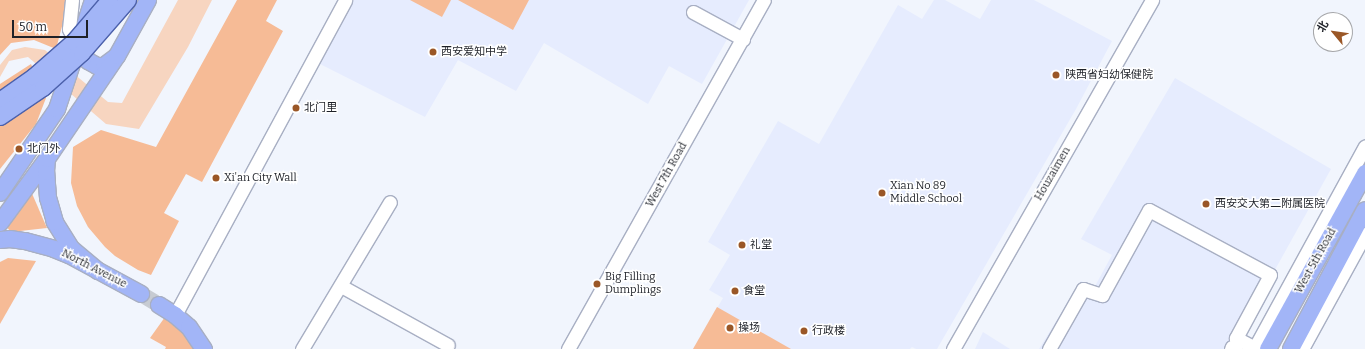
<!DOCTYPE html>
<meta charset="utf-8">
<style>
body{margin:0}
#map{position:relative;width:1365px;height:349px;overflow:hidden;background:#f1f5fd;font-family:Bitter,"Noto Sans SC",serif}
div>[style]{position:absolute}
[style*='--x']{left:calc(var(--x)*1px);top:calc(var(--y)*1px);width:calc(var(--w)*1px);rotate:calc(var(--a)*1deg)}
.built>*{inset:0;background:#e6ecfe}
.green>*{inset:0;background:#f6bb96}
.water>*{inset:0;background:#f7d5c0}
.major-tunnel>*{height:16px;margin-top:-8px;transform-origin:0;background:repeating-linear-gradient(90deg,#c7cbd2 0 16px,transparent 0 24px)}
.roads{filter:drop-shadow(1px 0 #a8afc3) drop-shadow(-1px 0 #a8afc3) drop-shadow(0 1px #a8afc3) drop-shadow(0 -1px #a8afc3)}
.minor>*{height:13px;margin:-6.5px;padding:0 6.5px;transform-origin:6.5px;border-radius:6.5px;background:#fff}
.major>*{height:16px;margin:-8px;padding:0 8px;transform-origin:8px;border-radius:8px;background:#a2b5f7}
.bridges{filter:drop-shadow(1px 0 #4c61ab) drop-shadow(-1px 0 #4c61ab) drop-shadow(0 1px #4c61ab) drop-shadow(0 -1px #4c61ab)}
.major-bridge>*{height:16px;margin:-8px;padding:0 8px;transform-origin:8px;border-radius:8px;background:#a2b5f7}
.dots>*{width:11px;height:11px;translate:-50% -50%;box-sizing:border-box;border:2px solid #fff;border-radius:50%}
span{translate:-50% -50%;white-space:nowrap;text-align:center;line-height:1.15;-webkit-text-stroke:3px #fff;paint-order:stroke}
.poi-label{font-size:11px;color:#1e2128}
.left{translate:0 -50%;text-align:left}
.street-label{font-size:11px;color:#1e2128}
.north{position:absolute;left:1313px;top:12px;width:40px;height:40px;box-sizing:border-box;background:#fff;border:1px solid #a5a6a9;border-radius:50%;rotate:299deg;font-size:11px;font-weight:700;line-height:16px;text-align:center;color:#1e2128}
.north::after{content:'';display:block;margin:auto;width:14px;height:18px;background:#9a5727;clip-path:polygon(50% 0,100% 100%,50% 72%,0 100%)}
.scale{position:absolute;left:12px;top:20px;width:76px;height:18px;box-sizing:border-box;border:2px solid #1e2128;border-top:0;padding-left:5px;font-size:12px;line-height:14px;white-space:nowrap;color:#1e2128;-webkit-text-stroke:3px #fff;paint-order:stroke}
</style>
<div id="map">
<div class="built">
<i style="clip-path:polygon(354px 0,749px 0,702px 84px,669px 66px,648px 104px,544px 43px,516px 91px,458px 60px,425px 117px,320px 64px)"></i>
<i style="clip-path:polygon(934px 0,945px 0,980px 19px,991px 0,1034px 0,1112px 41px,1076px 109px,937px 349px,916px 349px,912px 347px,910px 349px,693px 349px,723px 298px,709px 290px,730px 255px,708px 242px,778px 121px,819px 144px,898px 5px,922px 19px)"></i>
<i style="clip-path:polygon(1175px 78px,1331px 169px,1231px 349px,1039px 349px,1081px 281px,1094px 288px,1112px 255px,1081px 239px)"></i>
<i style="clip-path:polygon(983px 332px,1010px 349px,975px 349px)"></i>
</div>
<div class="green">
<i style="clip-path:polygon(0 0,69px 0,56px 49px,34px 40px,11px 43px,0 55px)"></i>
<i style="clip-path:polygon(237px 0,277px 0,266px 21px,283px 31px,202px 182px,186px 174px,164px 213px,179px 221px,151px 275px,138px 270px,115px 256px,105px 247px,88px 227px,77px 206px,71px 183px,73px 147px,101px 130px,156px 147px)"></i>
<i style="clip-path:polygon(410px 0,451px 0,442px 17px)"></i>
<i style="clip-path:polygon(458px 0,529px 0,513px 30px)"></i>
<i style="clip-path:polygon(31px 64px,46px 98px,36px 124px,0 169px,0 84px)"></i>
<i style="clip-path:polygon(30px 189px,47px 228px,11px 232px,4px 224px)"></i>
<i style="clip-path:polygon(8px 258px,36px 261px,0 324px,0 262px)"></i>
<i style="clip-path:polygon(717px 307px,791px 349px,693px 349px)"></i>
<i style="clip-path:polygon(165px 317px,183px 332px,195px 349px,165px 349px,166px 347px,150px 338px)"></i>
</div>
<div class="water">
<i style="clip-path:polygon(178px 0,212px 0,188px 47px,139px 129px,106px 124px,28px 57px,9px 61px,0 77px,0 65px,12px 50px,25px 47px,45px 50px,108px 102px,122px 103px)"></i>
</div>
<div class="major-tunnel">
<i style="--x:141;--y:294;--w:21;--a:31"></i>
</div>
<div class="roads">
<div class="minor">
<i style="--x:72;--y:0;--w:29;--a:96"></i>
<i style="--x:69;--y:29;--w:20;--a:63"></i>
<i style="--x:693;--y:12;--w:57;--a:28.4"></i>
<i style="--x:341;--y:286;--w:122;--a:28.9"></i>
<i style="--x:175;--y:315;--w:358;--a:-61.6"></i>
<i style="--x:302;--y:349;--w:171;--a:-59.1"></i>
<i style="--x:568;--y:349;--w:400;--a:-60.7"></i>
<i style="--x:953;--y:349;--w:402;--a:-60.3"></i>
<i style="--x:1049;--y:349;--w:69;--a:-60.5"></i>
<i style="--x:1083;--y:289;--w:20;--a:18"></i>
<i style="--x:1102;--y:295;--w:97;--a:-61.1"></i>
<i style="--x:1149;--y:210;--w:137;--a:28.2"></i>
<i style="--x:1270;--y:275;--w:72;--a:118.4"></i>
<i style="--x:1236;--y:338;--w:21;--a:28"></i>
<i style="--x:1231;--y:349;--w:2;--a:-63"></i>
<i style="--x:1232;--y:347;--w:4;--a:34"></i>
<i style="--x:1254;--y:349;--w:231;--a:-61.3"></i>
<i style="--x:1302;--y:349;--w:131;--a:-61.3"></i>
</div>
<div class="major">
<i style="--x:83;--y:31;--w:33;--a:-72"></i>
<i style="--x:78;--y:47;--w:17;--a:54"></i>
<i style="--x:88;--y:61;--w:10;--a:29"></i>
<i style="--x:97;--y:66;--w:7;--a:0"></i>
<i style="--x:104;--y:66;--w:15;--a:-37"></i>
<i style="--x:0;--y:193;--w:102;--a:-55.8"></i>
<i style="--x:57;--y:109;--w:57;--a:-71.6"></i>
<i style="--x:0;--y:223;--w:79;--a:-53.7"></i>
<i style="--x:0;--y:240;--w:10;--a:-6"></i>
<i style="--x:10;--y:239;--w:15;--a:8"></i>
<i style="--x:25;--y:241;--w:30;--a:15"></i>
<i style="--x:54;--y:249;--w:16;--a:22"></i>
<i style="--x:69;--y:255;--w:82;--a:28.4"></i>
<i style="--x:98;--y:271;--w:35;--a:-140"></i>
<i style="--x:71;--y:248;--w:31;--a:-122"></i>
<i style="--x:55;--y:222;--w:25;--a:-106"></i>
<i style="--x:48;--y:198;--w:26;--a:-94"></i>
<i style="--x:46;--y:172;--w:13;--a:-86"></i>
<i style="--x:47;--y:159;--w:125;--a:-55.8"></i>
<i style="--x:117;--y:56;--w:64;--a:-61"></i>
<i style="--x:159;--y:305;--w:19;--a:32"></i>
<i style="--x:175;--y:315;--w:18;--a:41"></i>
<i style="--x:189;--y:327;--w:27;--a:56"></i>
<i style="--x:1268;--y:349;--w:201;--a:-61.1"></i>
<i style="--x:1291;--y:349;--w:157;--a:-62"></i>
</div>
</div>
<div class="bridges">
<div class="major-bridge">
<i style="--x:0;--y:101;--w:42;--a:-35.2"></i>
<i style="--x:34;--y:77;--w:53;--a:-41.2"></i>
<i style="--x:74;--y:42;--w:55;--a:-49.4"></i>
<i style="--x:0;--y:117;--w:52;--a:-34"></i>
<i style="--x:43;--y:88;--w:52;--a:-41.9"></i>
<i style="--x:82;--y:53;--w:70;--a:-49"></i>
</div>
</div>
<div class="dots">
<i style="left:433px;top:52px;background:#9a5727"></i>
<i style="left:1056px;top:75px;background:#9a5727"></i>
<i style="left:296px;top:108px;background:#9a5727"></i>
<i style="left:19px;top:149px;background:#9a5727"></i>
<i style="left:216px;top:178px;background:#9a5727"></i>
<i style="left:882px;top:193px;background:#9a5727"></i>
<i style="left:1206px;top:204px;background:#9a5727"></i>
<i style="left:742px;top:245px;background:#9a5727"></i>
<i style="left:597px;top:284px;background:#9a5727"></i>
<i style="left:735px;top:291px;background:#9a5727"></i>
<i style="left:730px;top:328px;background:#9a5727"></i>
<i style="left:804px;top:331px;background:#9a5727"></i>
</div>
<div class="poi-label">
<span class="left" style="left:441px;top:52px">西安爱知中学</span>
<span class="left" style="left:1065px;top:75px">陕西省妇幼保健院</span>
<span class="left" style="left:304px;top:108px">北门里</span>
<span class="left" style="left:27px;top:149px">北门外</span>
<span class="left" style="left:224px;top:178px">Xi'an City Wall</span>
<span class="left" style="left:890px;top:193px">Xian No 89<br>Middle School</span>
<span class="left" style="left:1215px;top:204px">西安交大第二附属医院</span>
<span class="left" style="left:750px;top:245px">礼堂</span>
<span class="left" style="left:605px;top:284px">Big Filling<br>Dumplings</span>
<span class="left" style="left:743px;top:291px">食堂</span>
<span class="left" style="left:738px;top:328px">操场</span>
<span class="left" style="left:812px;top:331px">行政楼</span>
</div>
<div class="street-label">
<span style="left:1053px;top:174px;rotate:-60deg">Houzaimen</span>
<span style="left:667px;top:175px;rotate:-61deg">West 7th Road</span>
<span style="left:1316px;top:261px;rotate:-61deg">West 5th Road</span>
<span style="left:94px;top:269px;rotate:27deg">North Avenue</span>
</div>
<div class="north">北</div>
<div class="scale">50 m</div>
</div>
